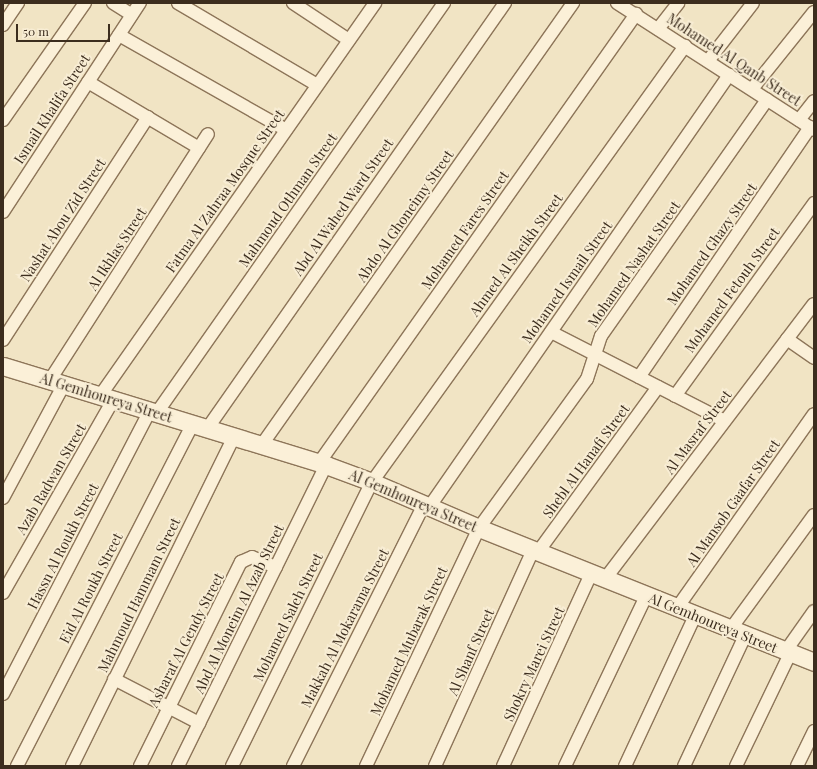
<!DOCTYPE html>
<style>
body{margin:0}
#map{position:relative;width:817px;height:769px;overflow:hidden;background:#f1e4c4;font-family:"Playfair Display",serif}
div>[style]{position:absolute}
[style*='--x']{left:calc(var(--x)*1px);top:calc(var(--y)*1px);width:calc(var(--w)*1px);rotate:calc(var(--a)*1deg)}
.roads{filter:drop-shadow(1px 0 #8d7559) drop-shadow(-1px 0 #8d7559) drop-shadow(0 1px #8d7559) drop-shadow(0 -1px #8d7559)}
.street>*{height:12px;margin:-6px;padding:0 6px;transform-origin:6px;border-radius:6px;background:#fbf0d8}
.secondary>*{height:17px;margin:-8.5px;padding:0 8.5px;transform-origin:8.5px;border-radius:8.5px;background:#fbf0d8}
span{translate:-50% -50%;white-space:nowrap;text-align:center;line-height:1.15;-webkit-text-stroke:4px #f8edd4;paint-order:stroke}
.street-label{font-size:14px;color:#3c2d1e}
.frame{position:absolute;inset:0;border:4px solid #3c2d1e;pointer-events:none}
.scale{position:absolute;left:16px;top:24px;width:94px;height:18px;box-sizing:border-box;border:2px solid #3c2d1e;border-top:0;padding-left:5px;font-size:12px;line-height:14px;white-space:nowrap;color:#3c2d1e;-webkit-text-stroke:3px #f8edd4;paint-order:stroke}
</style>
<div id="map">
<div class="roads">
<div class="street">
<i style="--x:113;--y:3;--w:22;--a:32"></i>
<i style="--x:178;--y:3;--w:161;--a:30.5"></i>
<i style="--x:293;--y:3;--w:67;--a:33.5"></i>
<i style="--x:617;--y:3;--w:234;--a:32.8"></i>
<i style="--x:3;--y:25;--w:27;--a:-56"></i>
<i style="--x:658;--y:29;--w:33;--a:-52"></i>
<i style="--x:119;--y:35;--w:192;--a:29.6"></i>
<i style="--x:708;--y:61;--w:73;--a:-52.2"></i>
<i style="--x:88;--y:82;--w:129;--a:30.7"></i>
<i style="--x:752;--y:89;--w:99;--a:-51.2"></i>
<i style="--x:3;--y:120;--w:143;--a:-55"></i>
<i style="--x:799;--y:120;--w:24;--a:-52"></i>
<i style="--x:3;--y:212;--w:250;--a:-56.8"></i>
<i style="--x:551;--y:332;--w:195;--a:27.1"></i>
<i style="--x:787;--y:339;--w:33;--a:35"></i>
<i style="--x:3;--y:340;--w:266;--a:-57"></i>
<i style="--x:639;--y:377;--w:303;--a:-55.6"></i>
<i style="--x:50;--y:380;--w:292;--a:-57.3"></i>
<i style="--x:100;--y:396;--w:480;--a:-55"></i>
<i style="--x:675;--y:396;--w:238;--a:-54.2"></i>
<i style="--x:156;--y:414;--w:502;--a:-54.98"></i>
<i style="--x:207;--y:429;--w:520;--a:-55.03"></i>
<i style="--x:261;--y:446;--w:542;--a:-54.84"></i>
<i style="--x:319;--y:463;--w:550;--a:-54.78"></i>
<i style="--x:3;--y:498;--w:129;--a:-61.8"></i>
<i style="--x:430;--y:506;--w:525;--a:-55.25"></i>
<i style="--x:538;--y:552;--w:204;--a:-54"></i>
<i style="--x:605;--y:579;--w:345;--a:-52.8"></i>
<i style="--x:3;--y:593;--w:222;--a:-60.3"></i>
<i style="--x:677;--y:608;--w:237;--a:-54.8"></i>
<i style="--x:730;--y:630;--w:142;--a:-53.9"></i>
<i style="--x:785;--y:652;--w:50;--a:-54.7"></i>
<i style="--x:114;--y:679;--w:96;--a:27.4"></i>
<i style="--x:3;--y:694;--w:318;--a:-62.6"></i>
<i style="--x:17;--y:766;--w:383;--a:-62.8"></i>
<i style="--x:72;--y:766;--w:367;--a:-63.8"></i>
<i style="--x:140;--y:766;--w:228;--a:-63.7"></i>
<i style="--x:241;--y:562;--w:12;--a:-24"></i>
<i style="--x:252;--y:557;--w:26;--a:23"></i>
<i style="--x:178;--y:766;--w:335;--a:-63.8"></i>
<i style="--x:232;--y:766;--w:317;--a:-63.8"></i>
<i style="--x:372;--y:482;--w:537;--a:-54.33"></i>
<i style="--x:293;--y:766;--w:293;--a:-63.4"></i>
<i style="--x:366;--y:766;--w:263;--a:-64.6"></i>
<i style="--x:479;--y:528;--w:184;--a:-54.1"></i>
<i style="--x:587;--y:379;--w:45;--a:-72"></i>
<i style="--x:601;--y:336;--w:289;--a:-54.9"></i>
<i style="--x:435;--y:766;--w:237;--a:-65.6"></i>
<i style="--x:503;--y:766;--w:211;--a:-65.4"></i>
<i style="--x:565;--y:766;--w:188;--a:-64.5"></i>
<i style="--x:625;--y:766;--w:166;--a:-65"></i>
<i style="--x:684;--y:766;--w:144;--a:-64.9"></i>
<i style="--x:736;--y:766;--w:124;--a:-64.3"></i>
<i style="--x:797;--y:766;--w:39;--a:-64"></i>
</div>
<div class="secondary">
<i style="--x:3;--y:366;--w:338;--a:17"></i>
<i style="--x:326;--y:465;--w:49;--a:20.3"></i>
<i style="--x:372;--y:482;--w:116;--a:23.3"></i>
<i style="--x:479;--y:528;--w:361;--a:21.8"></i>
</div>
</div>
<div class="street-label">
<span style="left:734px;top:60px;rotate:33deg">Mohamed Al Qanb Street</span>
<span style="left:52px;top:109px;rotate:-57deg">Ismail Khalifa Street</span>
<span style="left:225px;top:191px;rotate:-55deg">Fatma Al Zahraa Mosque Street</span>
<span style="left:288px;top:200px;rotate:-55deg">Mahmoud Othman Street</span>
<span style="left:343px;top:207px;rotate:-55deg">Abd Al Wahed Ward Street</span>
<span style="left:405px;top:216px;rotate:-55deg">Abdo Al Ghoneimy Street</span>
<span style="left:63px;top:220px;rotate:-57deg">Nashat Abou Zid Street</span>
<span style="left:465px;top:230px;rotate:-55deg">Mohamed Fares Street</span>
<span style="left:712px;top:244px;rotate:-55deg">Mohamed Ghazy Street</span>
<span style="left:117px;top:249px;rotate:-57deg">Al Ikhlas Street</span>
<span style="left:516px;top:255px;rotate:-54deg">Ahmed Al Sheikh Street</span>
<span style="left:634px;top:264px;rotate:-55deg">Mohamed Nashat Street</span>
<span style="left:567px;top:282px;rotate:-55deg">Mohamed Ismail Street</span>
<span style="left:732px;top:290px;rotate:-54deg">Mohamed Fetouh Street</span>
<span style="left:106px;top:398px;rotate:17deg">Al Gemhoureya Street</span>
<span style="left:698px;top:432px;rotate:-53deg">Al Masraf Street</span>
<span style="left:586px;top:461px;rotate:-54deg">Shebl Al Hanafi Street</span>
<span style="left:51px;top:479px;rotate:-60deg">Azab Radwan Street</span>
<span style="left:413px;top:501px;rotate:23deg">Al Gemhoureya Street</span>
<span style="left:733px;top:503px;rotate:-55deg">Al Mansob Gaafar Street</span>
<span style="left:63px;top:546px;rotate:-63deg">Hassn Al Roukh Street</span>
<span style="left:91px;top:588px;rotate:-63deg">Eid Al Roukh Street</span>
<span style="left:139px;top:595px;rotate:-64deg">Mahmoud Hammam Street</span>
<span style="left:239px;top:609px;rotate:-64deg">Abd Al Moneim Al Azab Street</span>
<span style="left:288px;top:617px;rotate:-64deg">Mohamed Saleh Street</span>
<span style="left:713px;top:623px;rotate:22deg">Al Gemhoureya Street</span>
<span style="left:345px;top:628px;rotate:-63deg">Makkah Al Mokarama Street</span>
<span style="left:186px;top:640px;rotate:-63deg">Asharaf Al Gendy Street</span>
<span style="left:409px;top:641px;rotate:-65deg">Mohamed Mubarak Street</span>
<span style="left:471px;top:652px;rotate:-66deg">Al Shanf Street</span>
<span style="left:534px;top:664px;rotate:-65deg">Shokry Marei Street</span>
</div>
<div class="frame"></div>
<div class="scale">50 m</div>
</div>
